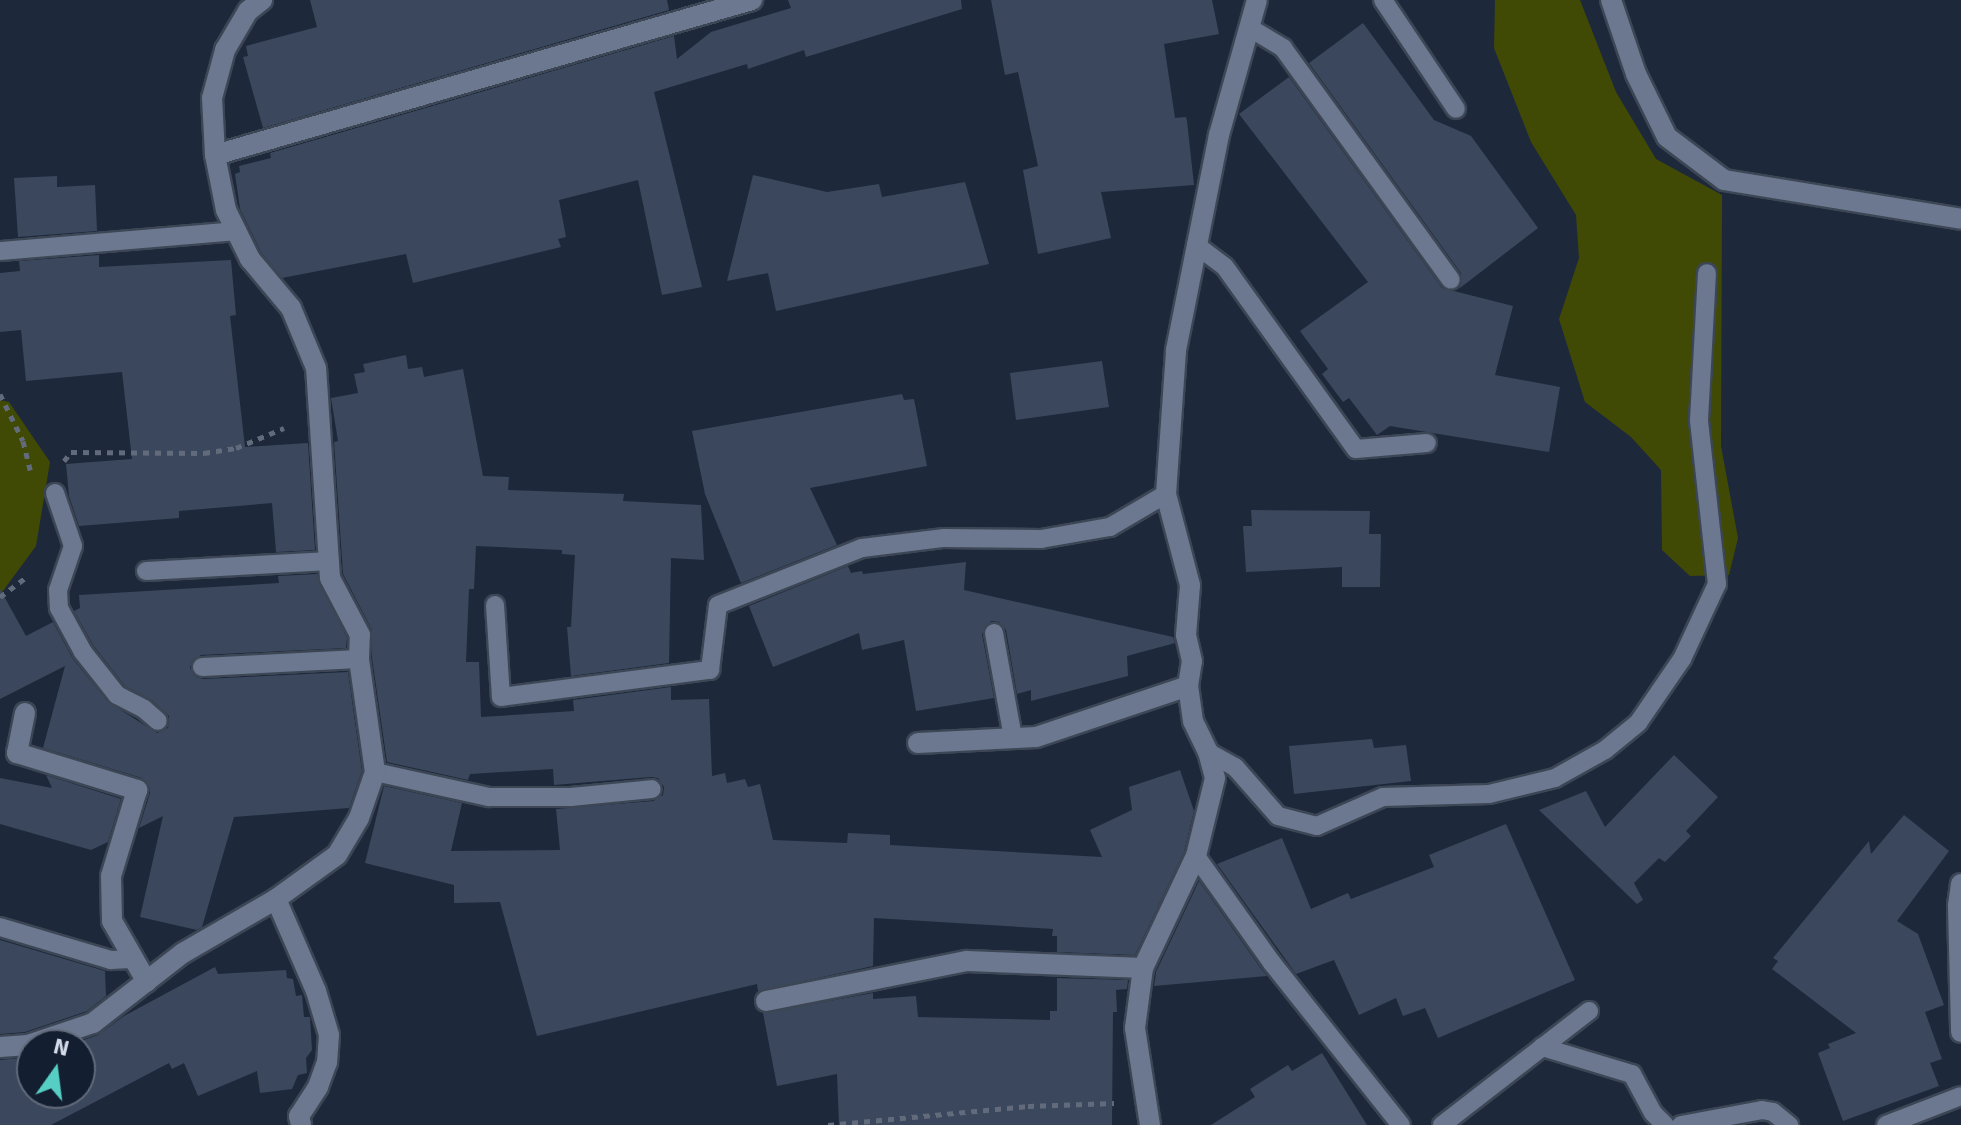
<!DOCTYPE html>
<style>
body{margin:0}
#map{position:relative;width:1961px;height:1125px;overflow:hidden;background:#1e283b;font-family:Signika,sans-serif}
div>[style]{position:absolute}
[style*='--x']{left:calc(var(--x)*1px);top:calc(var(--y)*1px);width:calc(var(--w)*1px);rotate:calc(var(--a)*1deg)}
.green>*{inset:0;background:#404a05}
.building>*{inset:0;background:#3b475c}
.path>*{height:5px;margin-top:-2.5px;transform-origin:0;background:repeating-linear-gradient(90deg,#626b7b 0 6px,transparent 0 12px)}
.roads{filter:drop-shadow(2px 0 #3c4655) drop-shadow(-2px 0 #3c4655) drop-shadow(0 2px #3c4655) drop-shadow(0 -2px #3c4655)}
.lane>*{height:18px;margin:-9px;padding:0 9px;transform-origin:9px;border-radius:9px;background:#6b788f}
.street>*{height:20px;margin:-10px;padding:0 10px;transform-origin:10px;border-radius:10px;background:#6b788f}
span{translate:-50% -50%;white-space:nowrap;text-align:center;line-height:1.15;-webkit-text-stroke:6px #141e31;paint-order:stroke}
.north{position:absolute;left:16px;top:1029px;width:80px;height:80px;box-sizing:border-box;background:#141e31;border:2px solid #616a7a;border-radius:50%;rotate:14deg;font-size:22px;font-weight:700;line-height:32px;text-align:center;color:#d4dbe8}
.north::after{content:'';display:block;margin:auto;width:28px;height:36px;background:#56cec3;clip-path:polygon(50% 0,100% 100%,50% 72%,0 100%)}
</style>
<div id="map">
<div class="green">
<i style="clip-path:polygon(1495px 0,1580px 0,1616px 92px,1656px 159px,1722px 195px,1721px 446px,1738px 538px,1729px 575px,1690px 576px,1662px 550px,1661px 470px,1631px 437px,1585px 402px,1559px 319px,1579px 258px,1576px 215px,1531px 142px,1494px 48px)"></i>
<i style="clip-path:polygon(0 400px,9px 402px,50px 462px,36px 546px,0 595px)"></i>
</div>
<div class="building">
<i style="clip-path:polygon(310px 0,667px 0,669px 10px,263px 128px,243px 57px,248px 56px,246px 46px,317px 27px)"></i>
<i style="clip-path:polygon(788px 0,961px 0,962px 9px,806px 57px,804px 50px,748px 69px,747px 64px,654px 92px,702px 287px,662px 295px,638px 180px,559px 200px,566px 237px,558px 239px,561px 247px,413px 283px,406px 254px,282px 278px,261px 252px,240px 209px,235px 174px,240px 172px,239px 166px,271px 158px,270px 153px,674px 36px,677px 59px,711px 32px,791px 8px)"></i>
<i style="clip-path:polygon(991px 0,1212px 0,1219px 34px,1164px 44px,1175px 118px,1186px 117px,1187px 121px,1194px 185px,1101px 192px,1111px 238px,1038px 254px,1023px 170px,1038px 166px,1018px 72px,1005px 75px)"></i>
<i style="clip-path:polygon(1363px 23px,1434px 120px,1471px 136px,1538px 228px,1460px 288px,1461px 273px,1309px 63px)"></i>
<i style="clip-path:polygon(1289px 77px,1442px 288px,1513px 306px,1495px 375px,1560px 387px,1549px 452px,1390px 426px,1377px 435px,1349px 398px,1343px 402px,1322px 374px,1328px 369px,1300px 331px,1368px 282px,1239px 114px)"></i>
<i style="clip-path:polygon(753px 175px,827px 192px,879px 184px,882px 197px,965px 182px,989px 264px,776px 311px,768px 273px,727px 281px)"></i>
<i style="clip-path:polygon(57px 176px,57px 187px,95px 185px,97px 231px,18px 237px,14px 178px)"></i>
<i style="clip-path:polygon(99px 255px,99px 267px,231px 260px,236px 315px,230px 316px,245px 447px,308px 443px,315px 550px,276px 552px,272px 503px,179px 511px,179px 518px,79px 526px,69px 496px,66px 464px,132px 459px,122px 372px,26px 381px,21px 330px,0 332px,0 273px,20px 271px,19px 261px)"></i>
<i style="clip-path:polygon(406px 355px,408px 369px,422px 367px,424px 377px,463px 369px,483px 476px,509px 477px,508px 490px,624px 494px,623px 501px,701px 505px,704px 560px,671px 558px,669px 663px,571px 676px,567px 627px,571px 627px,575px 555px,562px 554px,562px 550px,476px 546px,474px 589px,469px 589px,466px 662px,479px 662px,481px 717px,574px 711px,573px 700px,671px 687px,671px 700px,709px 699px,712px 776px,725px 773px,727px 783px,745px 779px,748px 787px,760px 784px,773px 840px,847px 843px,848px 833px,890px 835px,890px 845px,1102px 857px,1090px 830px,1132px 810px,1129px 787px,1180px 770px,1194px 811px,1184px 852px,1135px 955px,1057px 952px,1057px 936px,1052px 936px,1053px 929px,874px 918px,873px 966px,758px 991px,757px 984px,537px 1036px,500px 902px,454px 903px,454px 885px,365px 863px,384px 786px,462px 803px,451px 851px,560px 850px,556px 809px,653px 801px,663px 795px,664px 787px,658px 778px,651px 777px,554px 785px,553px 769px,470px 774px,468px 780px,387px 762px,372px 658px,372px 630px,343px 574px,334px 442px,338px 441px,331px 398px,358px 393px,354px 374px,365px 372px,363px 364px)"></i>
<i style="clip-path:polygon(1102px 361px,1109px 407px,1016px 420px,1010px 373px)"></i>
<i style="clip-path:polygon(902px 394px,904px 400px,914px 399px,927px 466px,810px 488px,837px 545px,741px 583px,705px 494px,692px 431px)"></i>
<i style="clip-path:polygon(1251px 510px,1370px 511px,1369px 534px,1381px 534px,1380px 587px,1342px 587px,1342px 567px,1246px 572px,1243px 526px,1252px 526px)"></i>
<i style="clip-path:polygon(966px 562px,964px 590px,1173px 637px,1175px 643px,1127px 656px,1128px 676px,1031px 701px,1031px 690px,1017px 694px,1006px 630px,999px 622px,991px 621px,982px 634px,994px 698px,916px 711px,904px 640px,862px 650px,859px 633px,773px 667px,749px 606px,848px 566px,851px 573px,862px 571px,863px 574px)"></i>
<i style="clip-path:polygon(317px 574px,347px 638px,346px 648px,201px 655px,192px 661px,190px 668px,196px 677px,203px 679px,348px 672px,362px 771px,349px 808px,234px 817px,202px 927px,197px 930px,140px 917px,163px 816px,139px 828px,150px 793px,149px 786px,142px 778px,43px 748px,65px 666px,0 699px,0 589px,26px 636px,53px 622px,73px 659px,108px 702px,157px 733px,168px 728px,169px 716px,152px 700px,125px 686px,93px 645px,74px 611px,80px 608px,79px 595px,279px 583px,278px 576px)"></i>
<i style="clip-path:polygon(1372px 739px,1374px 748px,1406px 745px,1411px 781px,1294px 794px,1289px 746px)"></i>
<i style="clip-path:polygon(1674px 755px,1718px 797px,1686px 831px,1691px 836px,1665px 862px,1659px 858px,1634px 883px,1643px 900px,1637px 904px,1539px 810px,1586px 791px,1605px 827px)"></i>
<i style="clip-path:polygon(46px 775px,121px 799px,108px 842px,91px 850px,0 824px,0 778px,52px 788px)"></i>
<i style="clip-path:polygon(1904px 815px,1949px 851px,1897px 921px,1918px 934px,1944px 1005px,1925px 1012px,1942px 1059px,1930px 1063px,1939px 1086px,1843px 1121px,1818px 1053px,1830px 1048px,1828px 1044px,1856px 1033px,1772px 969px,1778px 961px,1773px 958px,1869px 841px,1871px 854px)"></i>
<i style="clip-path:polygon(1506px 824px,1575px 980px,1438px 1038px,1425px 1008px,1403px 1016px,1396px 998px,1359px 1015px,1334px 960px,1296px 974px,1217px 864px,1282px 838px,1311px 909px,1348px 893px,1351px 899px,1434px 867px,1429px 855px)"></i>
<i style="clip-path:polygon(1199px 881px,1262px 970px,1267px 976px,1154px 986px,1156px 972px)"></i>
<i style="clip-path:polygon(0 940px,105px 971px,106px 996px,87px 1011px,25px 1032px,0 1034px)"></i>
<i style="clip-path:polygon(215px 967px,218px 974px,286px 970px,287px 978px,293px 979px,296px 996px,302px 995px,304px 1017px,310px 1017px,312px 1050px,306px 1058px,307px 1073px,298px 1075px,292px 1089px,260px 1093px,257px 1071px,198px 1096px,184px 1063px,172px 1069px,169px 1063px,51px 1125px,0 1125px,0 1060px,32px 1057px,32px 1093px,80px 1093px,80px 1045px,69px 1045px,98px 1035px,124px 1016px)"></i>
<i style="clip-path:polygon(1057px 978px,1128px 980px,1127px 989px,1116px 990px,1117px 1012px,1113px 1012px,1112px 1125px,839px 1125px,837px 1074px,777px 1086px,763px 1013px,873px 993px,873px 999px,916px 996px,918px 1017px,1050px 1020px,1050px 1011px,1057px 1011px)"></i>
<i style="clip-path:polygon(1322px 1053px,1367px 1125px,1211px 1125px,1255px 1097px,1250px 1089px,1288px 1065px,1292px 1071px)"></i>
</div>
<div class="path">
<i style="--x:0;--y:394;--w:52;--a:63.9"></i>
<i style="--x:23;--y:441;--w:30;--a:76"></i>
<i style="--x:64;--y:461;--w:11;--a:-52"></i>
<i style="--x:71;--y:452;--w:133;--a:0.4"></i>
<i style="--x:204;--y:453;--w:32;--a:-9"></i>
<i style="--x:236;--y:448;--w:52;--a:-22.6"></i>
<i style="--x:0;--y:597;--w:31;--a:-37"></i>
<i style="--x:828;--y:1125;--w:201;--a:-5.4"></i>
<i style="--x:1028;--y:1106;--w:86;--a:-2"></i>
</div>
<div class="roads">
<div class="lane">
<i style="--x:1383;--y:0;--w:131;--a:56.2"></i>
<i style="--x:1250;--y:28;--w:39;--a:31"></i>
<i style="--x:1283;--y:48;--w:286;--a:54.1"></i>
<i style="--x:1196;--y:245;--w:36;--a:37"></i>
<i style="--x:1225;--y:267;--w:224;--a:54.3"></i>
<i style="--x:1356;--y:449;--w:71;--a:-4.8"></i>
<i style="--x:0;--y:251;--w:238;--a:-4.8"></i>
<i style="--x:55;--y:493;--w:56;--a:71.2"></i>
<i style="--x:73;--y:546;--w:46;--a:108.8"></i>
<i style="--x:58;--y:590;--w:18;--a:87"></i>
<i style="--x:59;--y:608;--w:50;--a:61.4"></i>
<i style="--x:83;--y:652;--w:55;--a:51.7"></i>
<i style="--x:117;--y:695;--w:30;--a:27"></i>
<i style="--x:144;--y:709;--w:18;--a:41"></i>
<i style="--x:146;--y:571;--w:184;--a:-3.1"></i>
<i style="--x:495;--y:605;--w:92;--a:86.3"></i>
<i style="--x:501;--y:697;--w:211;--a:-7.4"></i>
<i style="--x:710;--y:670;--w:65;--a:-83"></i>
<i style="--x:718;--y:605;--w:155;--a:-21.6"></i>
<i style="--x:862;--y:548;--w:83;--a:-7"></i>
<i style="--x:944;--y:538;--w:97;--a:0.6"></i>
<i style="--x:1041;--y:539;--w:70;--a:-9.9"></i>
<i style="--x:1110;--y:527;--w:65;--a:-30.5"></i>
<i style="--x:994;--y:633;--w:107;--a:79.7"></i>
<i style="--x:202;--y:667;--w:157;--a:-2.9"></i>
<i style="--x:1208;--y:752;--w:31;--a:29"></i>
<i style="--x:1235;--y:767;--w:65;--a:48.7"></i>
<i style="--x:1278;--y:816;--w:40;--a:14.4"></i>
<i style="--x:1317;--y:826;--w:72;--a:-23.7"></i>
<i style="--x:1383;--y:797;--w:106;--a:-1.6"></i>
<i style="--x:1489;--y:794;--w:68;--a:-13.6"></i>
<i style="--x:1555;--y:778;--w:57;--a:-29.2"></i>
<i style="--x:1605;--y:750;--w:43;--a:-39.3"></i>
<i style="--x:1638;--y:723;--w:78;--a:-55.5"></i>
<i style="--x:1682;--y:659;--w:83;--a:-65"></i>
<i style="--x:1717;--y:584;--w:165;--a:-96.3"></i>
<i style="--x:1699;--y:420;--w:147;--a:-86.9"></i>
<i style="--x:375;--y:772;--w:117;--a:12.4"></i>
<i style="--x:489;--y:797;--w:82;--a:0"></i>
<i style="--x:571;--y:797;--w:81;--a:-5.6"></i>
<i style="--x:1196;--y:856;--w:131;--a:54.6"></i>
<i style="--x:1272;--y:963;--w:207;--a:51.5"></i>
<i style="--x:0;--y:927;--w:116;--a:16.6"></i>
<i style="--x:111;--y:960;--w:20;--a:-3"></i>
<i style="--x:1542;--y:1047;--w:94;--a:16.7"></i>
<i style="--x:1632;--y:1074;--w:44;--a:61.7"></i>
<i style="--x:1653;--y:1113;--w:17;--a:45"></i>
<i style="--x:1442;--y:1125;--w:186;--a:-37.8"></i>
<i style="--x:1681;--y:1125;--w:82;--a:-10.5"></i>
<i style="--x:1762;--y:1110;--w:11;--a:10"></i>
<i style="--x:1773;--y:1112;--w:21;--a:39"></i>
<i style="--x:1886;--y:1125;--w:80;--a:-21.1"></i>
</div>
<div class="street">
<i style="--x:1611;--y:0;--w:78;--a:71.3"></i>
<i style="--x:1636;--y:74;--w:70;--a:63.8"></i>
<i style="--x:1667;--y:137;--w:71;--a:37"></i>
<i style="--x:1724;--y:180;--w:240;--a:9.3"></i>
<i style="--x:215;--y:155;--w:559;--a:-16.1"></i>
<i style="--x:25;--y:713;--w:41;--a:101.3"></i>
<i style="--x:17;--y:753;--w:126;--a:17.1"></i>
<i style="--x:137;--y:790;--w:90;--a:106.8"></i>
<i style="--x:111;--y:876;--w:45;--a:88.7"></i>
<i style="--x:112;--y:921;--w:70;--a:60.2"></i>
<i style="--x:918;--y:743;--w:118;--a:-2.9"></i>
<i style="--x:1036;--y:737;--w:160;--a:-18.5"></i>
<i style="--x:1961;--y:884;--w:22;--a:98"></i>
<i style="--x:1958;--y:906;--w:126;--a:88.6"></i>
<i style="--x:276;--y:899;--w:100;--a:66.5"></i>
<i style="--x:316;--y:991;--w:46;--a:73.5"></i>
<i style="--x:329;--y:1035;--w:27;--a:94"></i>
<i style="--x:327;--y:1062;--w:27;--a:110"></i>
<i style="--x:318;--y:1087;--w:35;--a:123"></i>
<i style="--x:299;--y:1116;--w:9;--a:77"></i>
<i style="--x:766;--y:1001;--w:205;--a:-11.3"></i>
<i style="--x:967;--y:961;--w:176;--a:2.3"></i>
<i style="--x:0;--y:1047;--w:28;--a:-4"></i>
<i style="--x:28;--y:1045;--w:69;--a:-18.7"></i>
<i style="--x:93;--y:1023;--w:114;--a:-37.9"></i>
<i style="--x:183;--y:953;--w:108;--a:-30.1"></i>
<i style="--x:276;--y:899;--w:75;--a:-35.8"></i>
<i style="--x:337;--y:855;--w:43;--a:-59.3"></i>
<i style="--x:359;--y:818;--w:49;--a:-70.8"></i>
<i style="--x:375;--y:772;--w:114;--a:-98.1"></i>
<i style="--x:359;--y:659;--w:24;--a:-88"></i>
<i style="--x:360;--y:635;--w:64;--a:-117.8"></i>
<i style="--x:330;--y:578;--w:210;--a:-93.8"></i>
<i style="--x:316;--y:368;--w:65;--a:-112.6"></i>
<i style="--x:291;--y:308;--w:64;--a:-129.9"></i>
<i style="--x:250;--y:259;--w:55;--a:-116.1"></i>
<i style="--x:226;--y:210;--w:56;--a:-101.3"></i>
<i style="--x:215;--y:155;--w:57;--a:-93"></i>
<i style="--x:212;--y:98;--w:50;--a:-74.8"></i>
<i style="--x:225;--y:50;--w:45;--a:-59.5"></i>
<i style="--x:248;--y:11;--w:18;--a:-38"></i>
<i style="--x:1150;--y:1125;--w:98;--a:-98.8"></i>
<i style="--x:1135;--y:1028;--w:61;--a:-82.4"></i>
<i style="--x:1143;--y:968;--w:124;--a:-64.7"></i>
<i style="--x:1196;--y:856;--w:80;--a:-76.3"></i>
<i style="--x:1215;--y:778;--w:27;--a:-105"></i>
<i style="--x:1208;--y:752;--w:34;--a:-116"></i>
<i style="--x:1193;--y:721;--w:35;--a:-98"></i>
<i style="--x:1188;--y:686;--w:25;--a:-81"></i>
<i style="--x:1192;--y:661;--w:27;--a:-103"></i>
<i style="--x:1186;--y:635;--w:50;--a:-85.4"></i>
<i style="--x:1190;--y:585;--w:94;--a:-104.8"></i>
<i style="--x:1166;--y:494;--w:144;--a:-86"></i>
<i style="--x:1176;--y:350;--w:219;--a:-78.7"></i>
<i style="--x:1219;--y:135;--w:140;--a:-74.3"></i>
</div>
</div>
<div class="north">N</div>
</div>
